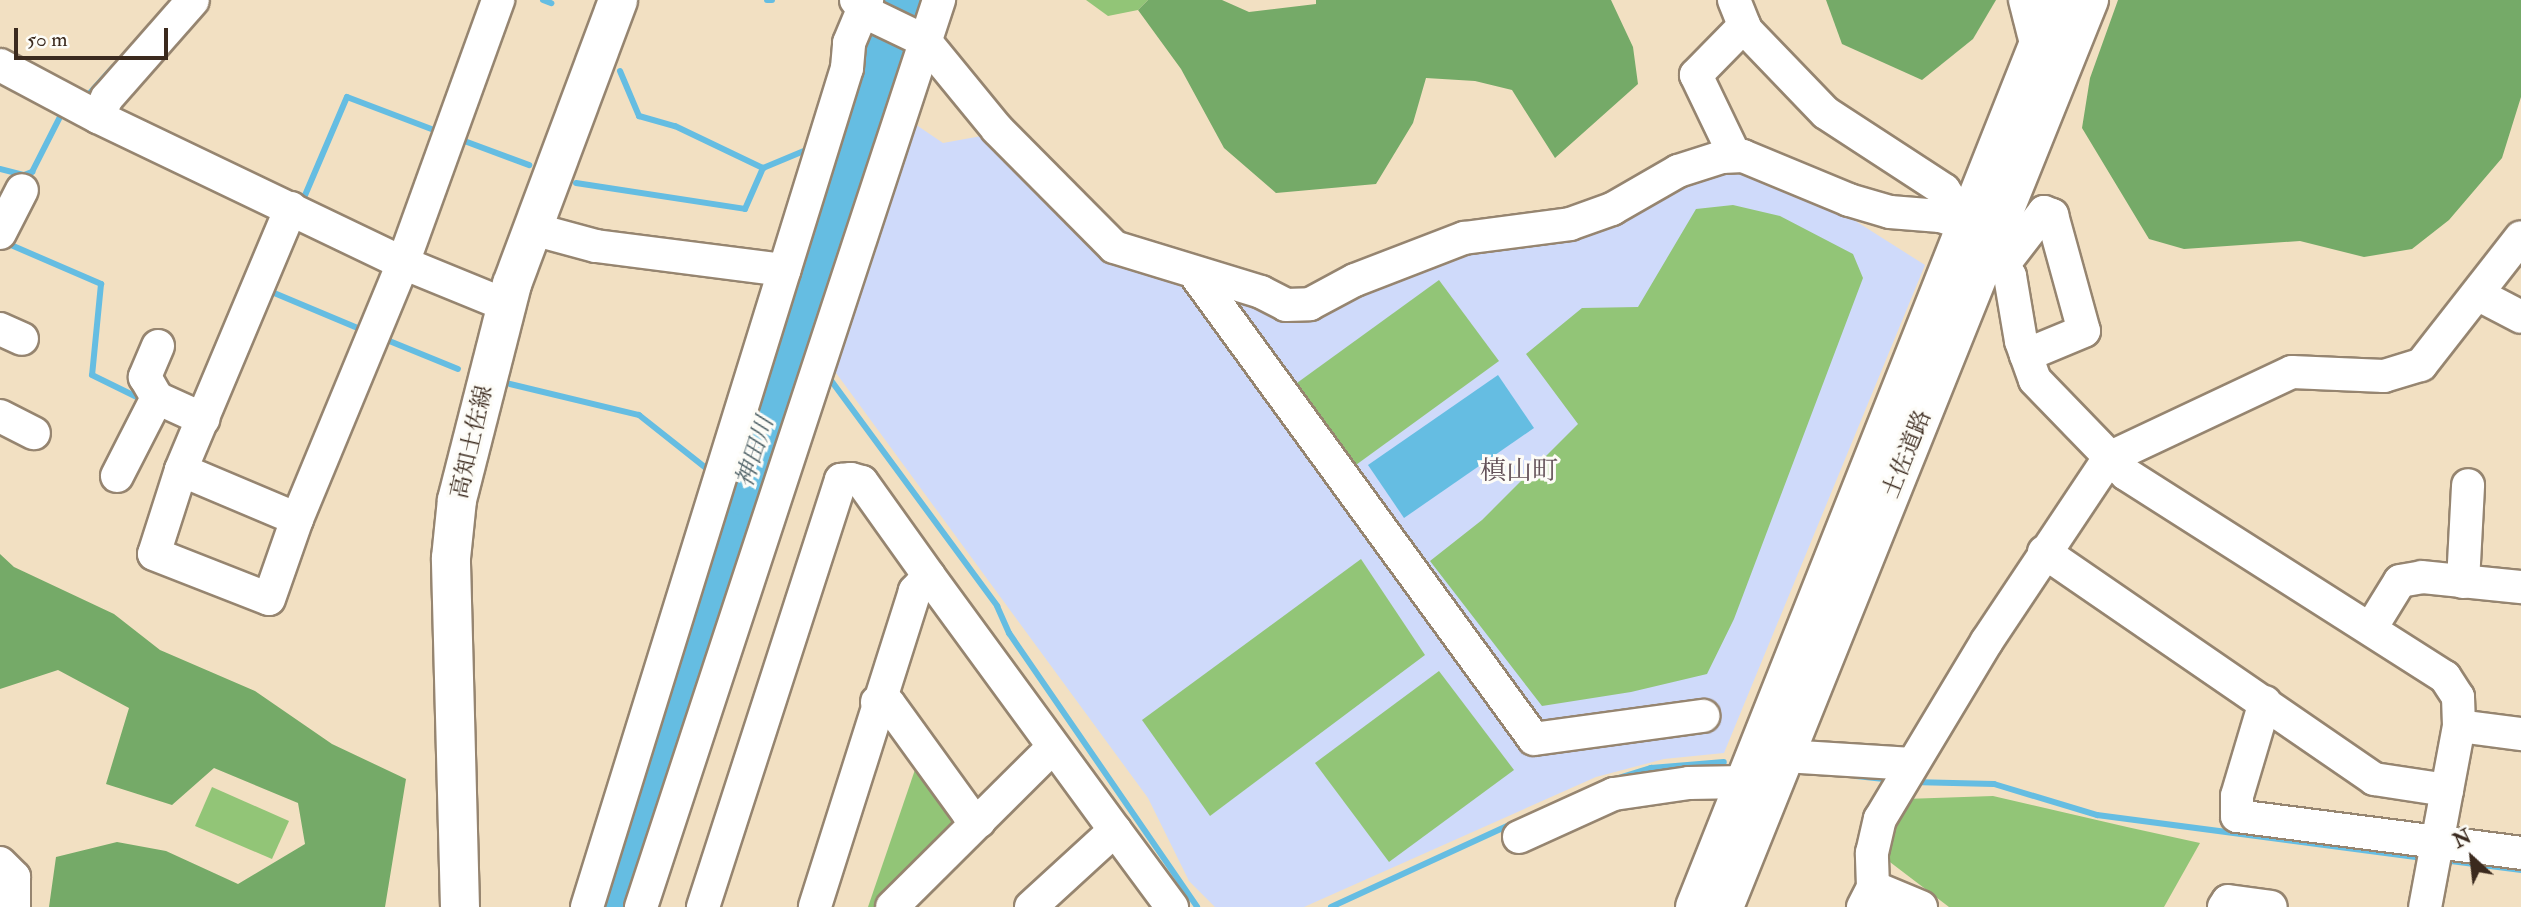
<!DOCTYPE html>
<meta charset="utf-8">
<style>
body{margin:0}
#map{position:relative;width:2521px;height:907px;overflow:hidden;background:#f2e0c2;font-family:"IM FELL Double Pica","Noto Serif JP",serif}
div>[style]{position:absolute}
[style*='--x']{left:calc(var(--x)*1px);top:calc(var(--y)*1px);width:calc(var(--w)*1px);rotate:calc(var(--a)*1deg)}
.built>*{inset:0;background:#cfdafa}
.green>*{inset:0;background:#92c577}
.forest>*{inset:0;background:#75aa68}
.water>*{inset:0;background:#65bde2}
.stream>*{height:6px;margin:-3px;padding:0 3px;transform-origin:3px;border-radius:3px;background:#65bde2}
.river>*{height:37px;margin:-18.5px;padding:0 18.5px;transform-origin:18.5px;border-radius:18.5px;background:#65bde2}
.roads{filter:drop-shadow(2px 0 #968570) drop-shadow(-2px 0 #968570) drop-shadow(0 2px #968570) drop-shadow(0 -2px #968570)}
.minor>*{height:32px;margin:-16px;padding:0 16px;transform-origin:16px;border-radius:16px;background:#fff}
.major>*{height:38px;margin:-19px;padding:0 19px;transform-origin:19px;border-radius:19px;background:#fff}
.highway>*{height:38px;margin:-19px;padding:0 19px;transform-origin:19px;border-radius:19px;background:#fff}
span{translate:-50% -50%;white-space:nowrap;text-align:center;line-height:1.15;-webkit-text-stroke:6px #fdfcf7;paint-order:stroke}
.street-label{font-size:23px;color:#3b2a1e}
.water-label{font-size:24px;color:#4a5d63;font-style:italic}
.quarter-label{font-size:26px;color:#65535a}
.north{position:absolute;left:2437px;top:823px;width:70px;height:70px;-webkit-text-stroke:5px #fdfcf7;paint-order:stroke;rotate:333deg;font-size:19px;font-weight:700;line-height:28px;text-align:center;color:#3b2a1e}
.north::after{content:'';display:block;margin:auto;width:24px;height:32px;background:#3b2a1e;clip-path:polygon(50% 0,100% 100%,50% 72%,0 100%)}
.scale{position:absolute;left:14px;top:28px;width:154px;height:32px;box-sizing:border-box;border:4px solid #3b2a1e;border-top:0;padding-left:9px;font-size:21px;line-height:24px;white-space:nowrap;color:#3b2a1e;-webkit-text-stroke:5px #fdfcf7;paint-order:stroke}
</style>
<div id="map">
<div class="built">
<i style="clip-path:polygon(906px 118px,943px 143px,987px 135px,1107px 254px,1264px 300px,1365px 284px,1736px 163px,1805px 189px,1925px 265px,1724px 753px,1664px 759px,1596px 777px,1304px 907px,1215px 907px,1189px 881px,1148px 798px,828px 362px)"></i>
</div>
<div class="green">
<i style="clip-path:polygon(1086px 0,1148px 0,1138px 10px,1108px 16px)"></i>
<i style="clip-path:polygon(1733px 205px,1780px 216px,1853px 254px,1863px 278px,1734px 619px,1707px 674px,1631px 692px,1542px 706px,1430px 561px,1482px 520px,1578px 424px,1526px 354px,1582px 308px,1638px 307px,1696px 209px)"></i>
<i style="clip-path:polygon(1439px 280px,1499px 361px,1349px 470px,1290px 388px)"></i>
<i style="clip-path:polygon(1361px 559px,1425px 655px,1210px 816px,1142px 720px)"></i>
<i style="clip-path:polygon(1439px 671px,1514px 770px,1389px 862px,1315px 763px)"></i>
<i style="clip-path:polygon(919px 758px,962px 815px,959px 830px,876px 907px,868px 907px)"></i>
<i style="clip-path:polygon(212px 787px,289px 821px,272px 859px,195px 826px)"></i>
<i style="clip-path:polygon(1993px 796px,2127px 827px,2200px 843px,2164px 907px,1949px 907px,1882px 856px,1905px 799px)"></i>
</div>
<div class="forest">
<i style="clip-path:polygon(1148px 0,1222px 0,1249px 12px,1316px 4px,1316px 0,1611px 0,1633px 47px,1638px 84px,1555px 158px,1512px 90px,1475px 81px,1426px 78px,1413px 123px,1376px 184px,1276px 193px,1224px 148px,1181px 69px,1138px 10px)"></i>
<i style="clip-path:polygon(1826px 0,1996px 0,1973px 39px,1922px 80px,1842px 44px)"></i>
<i style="clip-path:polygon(2118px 0,2521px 0,2521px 97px,2502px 158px,2449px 220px,2412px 249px,2364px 257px,2300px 241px,2184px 249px,2149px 239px,2082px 128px,2090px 78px)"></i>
<i style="clip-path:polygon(0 554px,14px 567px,114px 614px,160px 650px,255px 691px,332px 744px,406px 779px,385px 907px,49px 907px,56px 857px,117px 842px,166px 851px,238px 884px,305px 844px,298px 803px,214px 768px,172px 805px,106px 784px,129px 708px,58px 670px,0 689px)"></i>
</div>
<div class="water">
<i style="clip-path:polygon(891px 0,921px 0,915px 22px,888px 7px)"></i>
<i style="clip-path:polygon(1498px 375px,1534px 428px,1404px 518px,1368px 465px)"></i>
</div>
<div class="stream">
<i style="--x:543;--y:0;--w:9;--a:21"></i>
<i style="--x:767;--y:0;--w:5;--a:0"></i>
<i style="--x:620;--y:71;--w:49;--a:67.1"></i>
<i style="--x:639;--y:116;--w:37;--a:16"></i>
<i style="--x:675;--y:126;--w:98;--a:25.5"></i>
<i style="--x:763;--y:168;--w:52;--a:-22.6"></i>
<i style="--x:89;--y:94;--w:36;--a:-48"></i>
<i style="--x:837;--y:135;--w:28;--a:-26"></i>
<i style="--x:459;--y:139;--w:75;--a:20.4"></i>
<i style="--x:0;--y:169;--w:25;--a:14"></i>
<i style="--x:24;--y:175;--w:9;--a:-21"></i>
<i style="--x:32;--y:172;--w:68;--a:-63.1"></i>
<i style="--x:576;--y:183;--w:171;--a:8.7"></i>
<i style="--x:745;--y:209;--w:45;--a:-66.3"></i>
<i style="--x:303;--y:200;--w:112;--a:-66.9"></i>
<i style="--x:347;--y:97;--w:98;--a:20.8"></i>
<i style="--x:4;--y:242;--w:106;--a:23.4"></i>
<i style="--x:101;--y:284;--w:91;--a:95.6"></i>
<i style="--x:92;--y:375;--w:59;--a:26.1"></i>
<i style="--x:267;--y:290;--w:106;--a:22.7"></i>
<i style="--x:794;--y:330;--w:30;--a:53"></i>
<i style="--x:382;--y:338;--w:82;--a:22.2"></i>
<i style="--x:827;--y:375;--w:287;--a:53.6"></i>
<i style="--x:997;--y:606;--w:30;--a:66"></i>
<i style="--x:1009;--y:633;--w:332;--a:55.5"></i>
<i style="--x:510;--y:384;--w:133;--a:13.5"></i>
<i style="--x:639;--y:415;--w:92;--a:38.4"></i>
<i style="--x:728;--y:486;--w:16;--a:38"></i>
<i style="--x:1856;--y:776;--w:38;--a:6"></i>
<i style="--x:1615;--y:779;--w:38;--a:-17"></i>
<i style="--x:1651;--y:768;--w:73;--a:-4.7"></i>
<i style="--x:1912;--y:782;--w:82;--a:1.4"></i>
<i style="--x:1994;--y:784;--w:108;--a:16.8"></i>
<i style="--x:2097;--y:815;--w:331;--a:7.5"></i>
<i style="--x:2443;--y:860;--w:79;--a:7.3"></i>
<i style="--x:1331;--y:907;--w:204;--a:-24.7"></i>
</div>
<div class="river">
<i style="--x:616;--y:907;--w:430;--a:-73.1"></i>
<i style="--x:741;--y:496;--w:521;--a:-72.23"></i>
</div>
<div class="roads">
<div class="minor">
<i style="--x:856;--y:0;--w:19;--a:47"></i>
<i style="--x:869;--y:14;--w:62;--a:25.7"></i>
<i style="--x:925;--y:41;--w:114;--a:50.7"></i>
<i style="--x:997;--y:129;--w:166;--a:45.2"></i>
<i style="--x:1114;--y:247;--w:154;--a:17"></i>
<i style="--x:1261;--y:292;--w:28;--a:27"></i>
<i style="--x:1286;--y:305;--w:24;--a:-2"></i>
<i style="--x:1310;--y:304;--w:51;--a:-28.1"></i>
<i style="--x:1355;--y:280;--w:117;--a:-21.1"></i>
<i style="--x:1464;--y:238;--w:107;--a:-7.5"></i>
<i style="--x:1570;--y:224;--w:45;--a:-19.7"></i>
<i style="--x:1612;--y:209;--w:76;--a:-29.9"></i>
<i style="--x:1678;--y:171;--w:46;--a:-17.7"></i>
<i style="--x:1722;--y:157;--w:21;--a:-3"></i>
<i style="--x:1743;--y:156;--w:115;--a:22.5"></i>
<i style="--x:1849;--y:200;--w:43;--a:16.3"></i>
<i style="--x:1890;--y:212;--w:50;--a:4.6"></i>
<i style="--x:1940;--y:216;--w:28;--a:17"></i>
<i style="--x:1734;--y:0;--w:32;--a:68"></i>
<i style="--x:1746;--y:30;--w:115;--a:46.1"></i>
<i style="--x:1826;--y:113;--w:141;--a:33.1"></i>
<i style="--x:1944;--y:190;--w:41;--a:55.9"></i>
<i style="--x:1967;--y:224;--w:33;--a:43"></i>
<i style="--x:1991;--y:246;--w:36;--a:58"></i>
<i style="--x:2010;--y:276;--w:66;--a:80.4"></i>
<i style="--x:2021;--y:341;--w:41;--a:70.3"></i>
<i style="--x:2035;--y:380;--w:131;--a:45.9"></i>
<i style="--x:2126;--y:474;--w:378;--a:32.5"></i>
<i style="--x:2445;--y:677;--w:24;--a:57"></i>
<i style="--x:2458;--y:697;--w:29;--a:88"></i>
<i style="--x:2459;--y:726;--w:184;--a:100.6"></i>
<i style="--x:2025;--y:0;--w:49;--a:75.7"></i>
<i style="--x:0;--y:65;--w:111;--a:28"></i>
<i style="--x:98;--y:117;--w:338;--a:25.6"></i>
<i style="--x:403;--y:263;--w:111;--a:22.2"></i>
<i style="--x:98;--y:117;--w:21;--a:-65"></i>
<i style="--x:107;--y:98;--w:130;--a:-48.7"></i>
<i style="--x:1735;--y:156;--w:90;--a:-115.7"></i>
<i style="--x:1696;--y:75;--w:69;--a:-45.6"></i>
<i style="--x:291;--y:208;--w:284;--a:112.8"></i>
<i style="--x:181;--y:470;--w:88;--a:107.8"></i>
<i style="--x:154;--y:554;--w:123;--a:21.4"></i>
<i style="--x:269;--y:599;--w:85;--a:-70.7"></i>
<i style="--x:533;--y:229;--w:65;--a:15.1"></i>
<i style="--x:596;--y:246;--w:190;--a:7.3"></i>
<i style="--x:0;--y:233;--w:48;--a:-62.9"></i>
<i style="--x:2003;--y:265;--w:67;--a:-52.3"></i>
<i style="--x:2044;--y:212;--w:9;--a:21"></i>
<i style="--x:2052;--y:215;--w:120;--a:74.6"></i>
<i style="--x:2084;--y:331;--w:63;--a:157.5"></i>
<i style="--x:1195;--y:274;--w:575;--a:53.91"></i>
<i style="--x:1534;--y:739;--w:171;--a:-7.8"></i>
<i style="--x:2479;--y:295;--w:47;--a:27.6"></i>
<i style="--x:0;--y:329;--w:24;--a:24"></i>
<i style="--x:158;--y:346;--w:34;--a:113"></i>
<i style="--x:145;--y:377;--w:24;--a:60"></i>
<i style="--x:157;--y:398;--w:51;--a:24.5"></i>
<i style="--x:0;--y:416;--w:38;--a:27"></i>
<i style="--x:181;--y:470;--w:126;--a:22.9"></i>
<i style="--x:297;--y:519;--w:277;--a:-67.5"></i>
<i style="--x:403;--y:263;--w:280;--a:-70.1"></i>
<i style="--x:117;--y:476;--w:88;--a:-62.9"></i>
<i style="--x:2044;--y:552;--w:401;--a:34.5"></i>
<i style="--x:2374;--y:779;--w:74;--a:8.6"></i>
<i style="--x:929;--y:576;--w:315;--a:53.8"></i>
<i style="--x:1115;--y:830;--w:114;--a:137.5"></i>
<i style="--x:2463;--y:582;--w:97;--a:-87"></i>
<i style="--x:2371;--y:628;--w:55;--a:-58.3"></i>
<i style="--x:2400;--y:581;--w:22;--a:-10"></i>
<i style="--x:2422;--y:577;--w:100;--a:5.8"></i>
<i style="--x:877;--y:702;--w:12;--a:9"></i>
<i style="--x:889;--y:704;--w:135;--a:54.1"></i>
<i style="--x:968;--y:813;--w:14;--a:36"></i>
<i style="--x:2265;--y:702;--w:98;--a:106.6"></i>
<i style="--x:2237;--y:796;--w:20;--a:90"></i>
<i style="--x:2237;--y:816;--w:286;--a:7.4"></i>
<i style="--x:2459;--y:726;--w:63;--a:7.4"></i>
<i style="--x:1785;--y:756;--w:127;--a:3.6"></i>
<i style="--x:1115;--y:830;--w:96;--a:53.5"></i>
<i style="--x:1519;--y:837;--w:104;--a:-24.4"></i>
<i style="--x:1614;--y:794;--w:76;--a:-8.3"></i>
<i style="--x:1689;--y:783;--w:55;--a:-1"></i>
<i style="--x:0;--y:863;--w:20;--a:45"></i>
<i style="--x:14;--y:877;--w:30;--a:90"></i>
<i style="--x:1873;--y:887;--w:52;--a:22.6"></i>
<i style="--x:587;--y:907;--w:878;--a:-72.78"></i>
<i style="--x:847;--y:68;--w:25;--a:-85"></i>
<i style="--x:849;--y:43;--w:47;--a:-67.3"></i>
<i style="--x:641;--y:907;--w:955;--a:-71.81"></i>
<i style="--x:703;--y:907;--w:449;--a:-72.1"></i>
<i style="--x:841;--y:480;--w:10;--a:-6"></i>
<i style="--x:851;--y:479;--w:11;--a:15"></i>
<i style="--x:862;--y:482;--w:115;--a:54.5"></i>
<i style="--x:929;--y:576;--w:21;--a:133"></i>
<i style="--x:915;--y:591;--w:331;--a:107.6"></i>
<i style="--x:892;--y:907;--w:226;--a:-44.8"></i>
<i style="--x:1863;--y:907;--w:22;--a:-63"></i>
<i style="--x:1873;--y:887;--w:34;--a:-92"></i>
<i style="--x:1872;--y:853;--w:35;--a:-77"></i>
<i style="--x:1880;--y:819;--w:208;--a:-59"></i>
<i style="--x:1987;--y:641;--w:220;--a:-56.3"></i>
<i style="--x:2109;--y:458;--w:202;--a:-25.2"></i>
<i style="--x:2292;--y:372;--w:92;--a:2.5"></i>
<i style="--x:2384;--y:376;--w:39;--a:-17"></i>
<i style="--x:2421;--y:365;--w:162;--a:-52"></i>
<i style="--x:2224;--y:907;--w:7;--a:-56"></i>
<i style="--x:2228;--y:901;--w:43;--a:7.9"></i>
</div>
<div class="major">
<i style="--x:460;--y:907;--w:349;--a:-91.5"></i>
<i style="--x:451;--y:558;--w:58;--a:-84.1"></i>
<i style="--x:457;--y:500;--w:223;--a:-75.7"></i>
<i style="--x:512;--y:284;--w:303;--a:-69.5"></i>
</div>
<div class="highway">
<i style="--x:1695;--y:907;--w:976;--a:-68.3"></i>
<i style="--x:1724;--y:907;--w:978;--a:-68.08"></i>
</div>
</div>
<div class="street-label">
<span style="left:472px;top:442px;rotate:-77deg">高知土佐線</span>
<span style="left:1907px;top:454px;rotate:-68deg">土佐道路</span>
</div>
<div class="water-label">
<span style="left:755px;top:452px;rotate:-72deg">神田川</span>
</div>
<div class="quarter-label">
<span style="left:1519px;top:472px">槙山町</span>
</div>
<div class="north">N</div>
<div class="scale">50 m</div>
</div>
